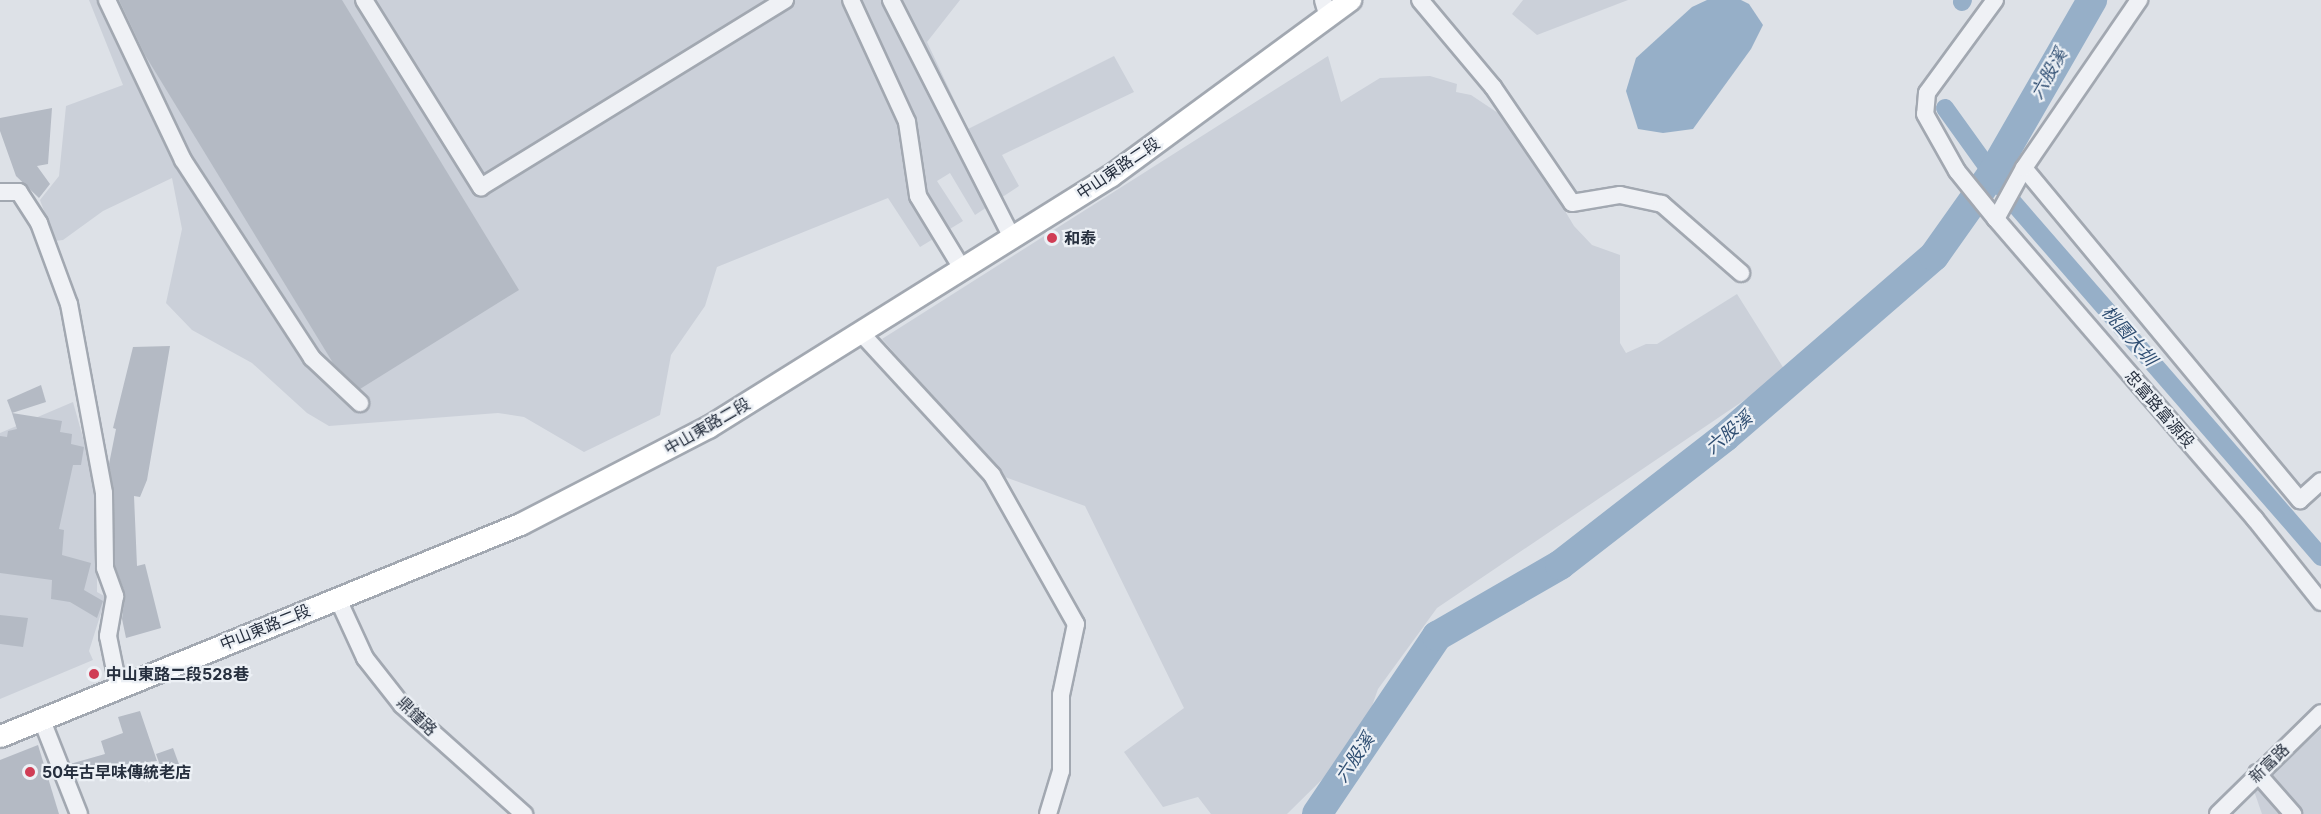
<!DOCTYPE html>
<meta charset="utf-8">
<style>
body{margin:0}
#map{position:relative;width:2321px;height:814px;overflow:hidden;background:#dde1e7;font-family:Inter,"Noto Sans TC",sans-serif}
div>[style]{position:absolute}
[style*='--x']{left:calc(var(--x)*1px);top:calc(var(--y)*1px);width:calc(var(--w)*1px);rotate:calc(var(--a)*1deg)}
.built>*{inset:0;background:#cbd0d9}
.water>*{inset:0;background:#96afc8}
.canal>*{height:18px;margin:-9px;padding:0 9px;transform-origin:9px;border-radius:9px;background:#96afc8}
.river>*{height:30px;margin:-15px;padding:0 15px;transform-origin:15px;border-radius:15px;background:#96afc8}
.building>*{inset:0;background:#b4bac4}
.roads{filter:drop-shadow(2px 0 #a2a8b1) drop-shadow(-2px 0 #a2a8b1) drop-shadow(0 2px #a2a8b1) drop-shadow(0 -2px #a2a8b1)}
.minor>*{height:16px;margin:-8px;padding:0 8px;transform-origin:8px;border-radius:8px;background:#eff1f5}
.major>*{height:21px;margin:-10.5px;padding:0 10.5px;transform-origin:10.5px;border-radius:10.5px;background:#fff}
.dots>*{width:16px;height:16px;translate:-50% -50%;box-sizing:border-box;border:3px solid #ecf0f5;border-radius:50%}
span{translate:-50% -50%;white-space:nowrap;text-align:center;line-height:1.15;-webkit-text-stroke:4.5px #ecf0f5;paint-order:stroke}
.street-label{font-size:16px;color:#262f3e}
.poi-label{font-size:16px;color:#262f3e;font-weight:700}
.left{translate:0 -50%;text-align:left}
.water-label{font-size:18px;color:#2f4e72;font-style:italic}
</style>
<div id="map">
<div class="built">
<i style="clip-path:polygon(89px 0,960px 0,927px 42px,968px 129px,1114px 56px,1134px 92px,1002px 155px,1019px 186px,975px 215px,950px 173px,937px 181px,963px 221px,920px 247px,888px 198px,717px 267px,705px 306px,671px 355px,660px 415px,584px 452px,524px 417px,498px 413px,329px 426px,307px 413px,252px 363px,192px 330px,166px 303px,182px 229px,172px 178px,103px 211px,63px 240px,55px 241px,40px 200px,59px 176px,66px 106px,123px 85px)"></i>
<i style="clip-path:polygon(1523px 0,1628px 0,1537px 35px,1512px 14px)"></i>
<i style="clip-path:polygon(1328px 56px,1341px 102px,1380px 78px,1430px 76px,1457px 84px,1456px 92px,1471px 95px,1498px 113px,1504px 109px,1574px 226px,1592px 245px,1620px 255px,1620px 343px,1626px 353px,1646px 344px,1657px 344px,1737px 294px,1786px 372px,1437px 608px,1378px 689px,1359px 743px,1287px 814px,1211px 814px,1198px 797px,1163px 807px,1124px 752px,1184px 708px,1085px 506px,1005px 477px,882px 339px)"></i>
<i style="clip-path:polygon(73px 402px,92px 470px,97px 516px,97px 592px,106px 597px,89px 651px,93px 660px,0 699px,0 433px)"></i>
<i style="clip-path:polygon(2321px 729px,2321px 814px,2262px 814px,2254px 791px)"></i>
</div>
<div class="water">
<i style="clip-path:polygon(1707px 0,1741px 0,1749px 4px,1763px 25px,1751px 49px,1693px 129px,1663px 133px,1638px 129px,1626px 91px,1636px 58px,1692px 7px)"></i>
</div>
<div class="canal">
<i style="--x:1962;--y:2;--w:2;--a:-63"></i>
<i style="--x:1945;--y:108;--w:113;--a:54.3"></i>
<i style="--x:2011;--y:200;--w:473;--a:49"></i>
</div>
<div class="river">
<i style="--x:1317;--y:814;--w:215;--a:-56"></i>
<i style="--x:1437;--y:636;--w:142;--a:-30"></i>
<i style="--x:1560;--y:565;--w:209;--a:-37.8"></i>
<i style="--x:1725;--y:437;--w:276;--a:-40.9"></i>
<i style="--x:1934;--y:256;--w:100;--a:-54.7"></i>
<i style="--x:1992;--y:174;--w:201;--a:-60.1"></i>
</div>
<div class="building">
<i style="clip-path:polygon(119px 0,342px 0,519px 290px,360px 389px,333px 363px,145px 55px)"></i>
<i style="clip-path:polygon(52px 108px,48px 164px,37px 166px,50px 184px,39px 198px,16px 176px,0 131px,0 118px)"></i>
<i style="clip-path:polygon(170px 346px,147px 480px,140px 497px,134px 496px,137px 566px,145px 564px,161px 628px,126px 638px,122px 619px,125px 593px,115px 566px,114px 493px,109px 464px,116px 429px,113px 428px,133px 347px)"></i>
<i style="clip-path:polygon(41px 385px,46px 402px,12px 413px,7px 400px)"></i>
<i style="clip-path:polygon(12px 413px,62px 421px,60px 432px,72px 434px,71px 444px,84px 447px,81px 465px,73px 465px,59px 529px,64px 530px,62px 555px,91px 563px,84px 590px,103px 601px,97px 618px,70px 602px,51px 599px,52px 580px,0 573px,0 436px,7px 437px,8px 431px,17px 429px)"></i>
<i style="clip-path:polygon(0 615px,28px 618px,23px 647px,0 644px)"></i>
<i style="clip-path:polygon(140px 711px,157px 761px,73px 770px,70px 764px,105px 754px,101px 741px,123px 733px,118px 717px)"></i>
<i style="clip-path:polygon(38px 745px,59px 814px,0 814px,0 760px)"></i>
<i style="clip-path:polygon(173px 748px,183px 775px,162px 771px,156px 754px)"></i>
</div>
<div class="roads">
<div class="minor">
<i style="--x:107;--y:0;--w:177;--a:64.6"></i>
<i style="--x:183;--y:160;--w:236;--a:56.9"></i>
<i style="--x:312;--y:358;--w:66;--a:43.2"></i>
<i style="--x:364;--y:0;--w:221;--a:58"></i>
<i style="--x:481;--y:187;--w:357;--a:-31.6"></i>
<i style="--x:851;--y:0;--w:134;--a:65.3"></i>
<i style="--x:907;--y:122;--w:75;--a:81.5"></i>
<i style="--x:918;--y:196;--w:87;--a:58.7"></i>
<i style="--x:891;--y:0;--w:266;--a:63"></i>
<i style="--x:1323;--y:0;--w:19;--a:74"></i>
<i style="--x:1420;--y:0;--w:114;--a:50"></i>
<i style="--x:1493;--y:87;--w:140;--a:55.7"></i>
<i style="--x:1572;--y:203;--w:49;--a:-9.5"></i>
<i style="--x:1620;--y:195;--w:43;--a:12.1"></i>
<i style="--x:1662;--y:204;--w:105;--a:41.1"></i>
<i style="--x:1995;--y:0;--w:115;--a:126.2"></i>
<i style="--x:1927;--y:93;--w:21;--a:95"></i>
<i style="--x:1925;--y:114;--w:65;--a:60.7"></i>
<i style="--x:1957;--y:171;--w:62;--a:50.9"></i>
<i style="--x:1996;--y:219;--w:396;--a:49.2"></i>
<i style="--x:2255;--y:519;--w:106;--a:51.5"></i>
<i style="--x:2024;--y:168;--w:432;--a:50.3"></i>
<i style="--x:2300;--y:500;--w:28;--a:-42"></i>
<i style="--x:0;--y:192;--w:19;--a:0"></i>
<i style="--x:19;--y:192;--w:37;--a:57"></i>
<i style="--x:39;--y:223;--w:86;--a:69.7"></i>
<i style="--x:69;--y:304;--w:192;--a:79.5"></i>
<i style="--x:104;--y:493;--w:75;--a:89.2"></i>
<i style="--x:105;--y:568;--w:30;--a:70"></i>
<i style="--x:115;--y:596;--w:41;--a:99.9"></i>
<i style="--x:108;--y:636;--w:50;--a:78.5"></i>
<i style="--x:1996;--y:219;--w:58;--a:-61.2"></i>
<i style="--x:2024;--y:168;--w:204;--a:-55.6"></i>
<i style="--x:861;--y:333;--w:193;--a:47.3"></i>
<i style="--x:992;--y:475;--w:171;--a:60.6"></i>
<i style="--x:1076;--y:624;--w:73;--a:101.9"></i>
<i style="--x:1061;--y:695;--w:76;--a:90"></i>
<i style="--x:1061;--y:771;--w:45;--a:106.8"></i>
<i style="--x:337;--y:597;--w:67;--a:65.3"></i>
<i style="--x:365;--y:658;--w:60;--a:51.8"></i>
<i style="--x:402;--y:705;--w:164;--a:41.8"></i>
<i style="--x:41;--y:718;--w:103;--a:68.4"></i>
<i style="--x:2257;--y:773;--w:55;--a:48.7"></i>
<i style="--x:2218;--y:814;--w:144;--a:-44.4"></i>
</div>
<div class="major">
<i style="--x:0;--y:736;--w:562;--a:-22.18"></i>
<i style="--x:520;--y:524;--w:212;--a:-27.3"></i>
<i style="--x:708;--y:427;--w:474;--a:-32"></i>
<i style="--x:1110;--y:176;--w:298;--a:-36.3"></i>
</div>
</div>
<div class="dots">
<i style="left:1052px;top:238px;background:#d03d55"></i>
<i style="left:94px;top:674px;background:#d03d55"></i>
<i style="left:30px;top:772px;background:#d03d55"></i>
</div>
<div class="street-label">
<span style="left:1118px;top:168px;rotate:-34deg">中山東路二段</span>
<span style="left:2160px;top:409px;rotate:49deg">忠富路富源段</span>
<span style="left:707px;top:426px;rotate:-30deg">中山東路二段</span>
<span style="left:265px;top:627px;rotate:-22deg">中山東路二段</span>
<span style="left:417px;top:716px;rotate:44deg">鼎鐘路</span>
<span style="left:2269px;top:763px;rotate:-44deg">新富路</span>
</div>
<div class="poi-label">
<span class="left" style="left:1064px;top:238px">和泰</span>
<span class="left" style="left:106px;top:674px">中山東路二段528巷</span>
<span class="left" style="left:42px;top:772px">50年古早味傳統老店</span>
</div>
<div class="water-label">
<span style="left:2049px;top:74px;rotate:-60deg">六股溪</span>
<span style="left:2129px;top:336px;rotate:49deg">桃園大圳</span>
<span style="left:1729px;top:433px;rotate:-40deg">六股溪</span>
<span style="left:1355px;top:758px;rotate:-56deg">六股溪</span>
</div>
</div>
